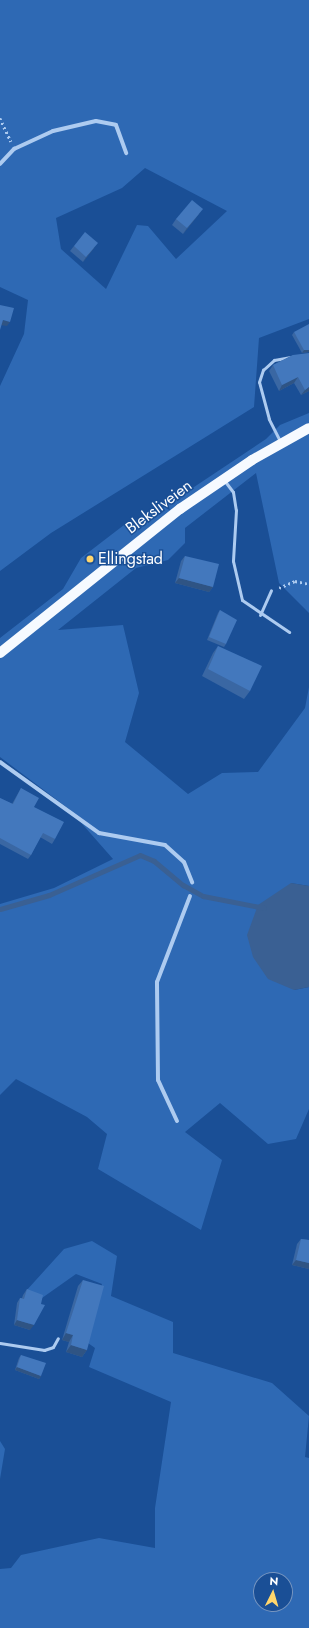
<!DOCTYPE html>
<style>
body{margin:0}
#map{position:relative;width:309px;height:1628px;overflow:hidden;background:#1a4f96;font-family:Jost,sans-serif}
div>[style]{position:absolute}
[style*='--x']{left:calc(var(--x)*1px);top:calc(var(--y)*1px);width:calc(var(--w)*1px);rotate:calc(var(--a)*1deg)}
.green>*{inset:0;background:#2e69b4}
.water>*{inset:0;background:#3a6093}
.stream>*{height:5px;margin:-2.5px;padding:0 2.5px;transform-origin:2.5px;border-radius:2.5px;background:#3a6093}
.path>*{height:2.5px;margin-top:-1.25px;transform-origin:0;background:repeating-linear-gradient(90deg,#adcbf0 0 2px,transparent 0 5px)}
.lane>*{height:3px;margin:-1.5px;padding:0 1.5px;transform-origin:1.5px;border-radius:1.5px;background:#adcbf0}
.street>*{height:4px;margin:-2px;padding:0 2px;transform-origin:2px;border-radius:2px;background:#adcbf0}
.primary>*{height:10px;margin:-5px;padding:0 5px;transform-origin:5px;border-radius:5px;background:#f6faff}
.wall>*{inset:0;background:#3a67a3}
.shaded-wall>*{inset:0;background:#2f5484}
.building>*{inset:0;background:#4378bd}
.dots>*{width:11px;height:11px;translate:-50% -50%;box-sizing:border-box;border:2px solid #1a4f96;border-radius:50%}
span{translate:-50% -50%;white-space:nowrap;text-align:center;line-height:1.15;-webkit-text-stroke:3px #1a4f96;paint-order:stroke}
.street-label{font-size:16px;color:#fff}
.poi-label{font-size:16px;color:#fff}
.left{translate:0 -50%;text-align:left}
.north{position:absolute;left:253px;top:1572px;width:40px;height:40px;box-sizing:border-box;background:#1a4f96;border:1px solid #7695c0;border-radius:50%;rotate:5deg;font-size:11px;font-weight:700;line-height:16px;text-align:center;color:#fff}
.north::after{content:'';display:block;margin:auto;width:14px;height:18px;background:#ffd66c;clip-path:polygon(50% 0,100% 100%,50% 72%,0 100%)}
</style>
<div id="map">
<div class="green">
<i style="clip-path:polygon(evenodd,0 0,309px 0,309px 319px,259px 338px,254px 407px,51px 533px,0 571px,0 386px,24px 334px,28px 300px,0 287px,0 0,145px 168px,227px 211px,176px 259px,148px 226px,137px 225px,106px 289px,61px 249px,56px 218px,122px 188px,145px 168px)"></i>
<i style="clip-path:polygon(309px 413px,309px 613px,279px 583px,256px 473px,185px 528px,185px 543px,168px 560px,136px 568px,58px 630px,123px 625px,139px 693px,125px 742px,188px 794px,222px 773px,258px 772px,305px 708px,309px 687px,309px 886px,291px 883px,294px 990px,309px 987px,309px 1109px,296px 1139px,268px 1144px,220px 1103px,185px 1132px,222px 1160px,201px 1230px,98px 1169px,107px 1134px,87px 1117px,16px 1079px,0 1095px,0 904px,54px 888px,113px 859px,69px 809px,0 757px,0 638px,63px 589px,81px 558px,124px 525px,158px 511px,266px 439px,280px 425px)"></i>
<i style="clip-path:polygon(evenodd,92px 1241px,117px 1256px,111px 1296px,173px 1322px,173px 1353px,272px 1383px,309px 1416px,305px 1457px,309px 1458px,309px 1628px,0 1628px,0 1569px,11px 1568px,21px 1555px,99px 1538px,155px 1548px,155px 1508px,171px 1402px,89px 1367px,95px 1348px,88px 1343px,102px 1284px,76px 1274px,42px 1298px,26px 1291px,64px 1249px,92px 1241px,261px 1580px,285px 1580px,285px 1604px,261px 1604px,261px 1580px)"></i>
<i style="clip-path:polygon(0 1441px,5px 1449px,0 1479px)"></i>
</div>
<div class="water">
<i style="clip-path:polygon(291px 883px,309px 886px,309px 987px,294px 990px,268px 979px,253px 957px,247px 935px,258px 905px)"></i>
</div>
<div class="stream">
<i style="--x:0;--y:909;--w:51;--a:-15.9"></i>
<i style="--x:49;--y:895;--w:99;--a:-23.7"></i>
<i style="--x:140;--y:855;--w:15;--a:23"></i>
<i style="--x:154;--y:861;--w:38;--a:40"></i>
<i style="--x:183;--y:885;--w:23;--a:29"></i>
<i style="--x:203;--y:896;--w:62;--a:11.1"></i>
</div>
<div class="path">
<i style="--x:0;--y:118;--w:26;--a:65"></i>
<i style="--x:279;--y:588;--w:17;--a:-24"></i>
<i style="--x:295;--y:581;--w:14;--a:12"></i>
</div>
<div class="lane">
<i style="--x:281;--y:443;--w:27;--a:-117"></i>
<i style="--x:269;--y:419;--w:38;--a:-105"></i>
<i style="--x:259;--y:382;--w:13;--a:-72"></i>
<i style="--x:263;--y:370;--w:15;--a:-42"></i>
<i style="--x:274;--y:360;--w:17;--a:-10"></i>
<i style="--x:224;--y:480;--w:15;--a:53"></i>
<i style="--x:233;--y:492;--w:18;--a:81"></i>
<i style="--x:236;--y:510;--w:51;--a:93.4"></i>
<i style="--x:233;--y:561;--w:40;--a:77"></i>
<i style="--x:242;--y:600;--w:57;--a:34.2"></i>
<i style="--x:260;--y:615;--w:27;--a:-66"></i>
<i style="--x:0;--y:1343;--w:45;--a:9"></i>
<i style="--x:44;--y:1350;--w:9;--a:-18"></i>
<i style="--x:53;--y:1347;--w:10;--a:-61"></i>
</div>
<div class="street">
<i style="--x:0;--y:164;--w:21;--a:-47"></i>
<i style="--x:14;--y:149;--w:43;--a:-24.8"></i>
<i style="--x:53;--y:131;--w:44;--a:-13.1"></i>
<i style="--x:96;--y:121;--w:20;--a:11"></i>
<i style="--x:116;--y:125;--w:30;--a:70"></i>
<i style="--x:0;--y:762;--w:122;--a:35.6"></i>
<i style="--x:99;--y:833;--w:67;--a:10.3"></i>
<i style="--x:165;--y:845;--w:25;--a:42"></i>
<i style="--x:184;--y:862;--w:22;--a:68"></i>
<i style="--x:177;--y:1121;--w:45;--a:-114.9"></i>
<i style="--x:158;--y:1080;--w:98;--a:-90.6"></i>
<i style="--x:157;--y:982;--w:92;--a:-69"></i>
</div>
<div class="primary">
<i style="--x:0;--y:653;--w:231;--a:-38.7"></i>
<i style="--x:180;--y:509;--w:87;--a:-34.2"></i>
<i style="--x:252;--y:460;--w:65;--a:-29.3"></i>
</div>
<div class="wall">
<i style="clip-path:polygon(199px 214px,183px 234px,172px 225px,176px 219px)"></i>
<i style="clip-path:polygon(74px 246px,94px 248px,83px 262px,70px 251px)"></i>
<i style="clip-path:polygon(294px 332px,309px 352px,302px 353px,292px 335px)"></i>
<i style="clip-path:polygon(293px 355px,309px 391px,301px 395px,294px 383px,279px 391px,269px 371px,273px 365px)"></i>
<i style="clip-path:polygon(185px 556px,213px 587px,209px 592px,175px 583px,181px 561px)"></i>
<i style="clip-path:polygon(220px 610px,226px 644px,224px 647px,207px 640px,218px 613px)"></i>
<i style="clip-path:polygon(218px 646px,250px 691px,244px 699px,202px 676px,213px 653px)"></i>
<i style="clip-path:polygon(21px 788px,55px 839px,52px 844px,40px 837px,31px 855px,28px 859px,0 844px,0 798px,12px 804px)"></i>
<i style="clip-path:polygon(301px 1239px,309px 1240px,309px 1269px,292px 1265px,297px 1244px)"></i>
<i style="clip-path:polygon(83px 1280px,87px 1350px,82px 1357px,66px 1352px,69px 1342px,62px 1340px,78px 1286px)"></i>
<i style="clip-path:polygon(27px 1289px,30px 1330px,14px 1325px,17px 1303px,20px 1298px,22px 1298px,23px 1295px)"></i>
<i style="clip-path:polygon(21px 1355px,41px 1376px,39px 1379px,15px 1370px,19px 1358px)"></i>
</div>
<div class="shaded-wall">
<i style="clip-path:polygon(203px 209px,183px 234px,187px 228px)"></i>
<i style="clip-path:polygon(98px 243px,94px 248px,83px 262px,86px 257px)"></i>
<i style="clip-path:polygon(3px 320px,10px 322px,7px 326px,0 325px)"></i>
<i style="clip-path:polygon(304px 350px,309px 350px,309px 352px,302px 353px)"></i>
<i style="clip-path:polygon(298px 377px,294px 383px,279px 391px,282px 385px)"></i>
<i style="clip-path:polygon(309px 387px,309px 391px,301px 395px,305px 390px)"></i>
<i style="clip-path:polygon(179px 578px,213px 587px,209px 592px,175px 583px)"></i>
<i style="clip-path:polygon(296px 1260px,309px 1263px,309px 1269px,292px 1265px)"></i>
<i style="clip-path:polygon(17px 1320px,34px 1325px,30px 1330px,14px 1325px)"></i>
<i style="clip-path:polygon(66px 1333px,73px 1335px,69px 1342px,62px 1340px)"></i>
<i style="clip-path:polygon(71px 1345px,87px 1350px,82px 1357px,66px 1352px)"></i>
<i style="clip-path:polygon(17px 1367px,41px 1376px,39px 1379px,15px 1370px)"></i>
</div>
<div class="building">
<i style="clip-path:polygon(192px 200px,203px 209px,187px 228px,176px 219px)"></i>
<i style="clip-path:polygon(85px 232px,98px 243px,86px 257px,74px 246px)"></i>
<i style="clip-path:polygon(0 305px,14px 308px,10px 322px,3px 320px,0 330px)"></i>
<i style="clip-path:polygon(309px 324px,309px 350px,304px 350px,294px 332px)"></i>
<i style="clip-path:polygon(309px 353px,309px 387px,305px 390px,298px 377px,282px 385px,273px 365px,293px 355px)"></i>
<i style="clip-path:polygon(185px 556px,219px 564px,213px 587px,179px 578px)"></i>
<i style="clip-path:polygon(220px 610px,237px 620px,226px 644px,209px 637px)"></i>
<i style="clip-path:polygon(218px 646px,262px 666px,250px 691px,208px 669px)"></i>
<i style="clip-path:polygon(21px 788px,39px 798px,34px 807px,64px 822px,55px 839px,43px 833px,31px 855px,0 838px,0 798px,13px 804px)"></i>
<i style="clip-path:polygon(301px 1239px,309px 1240px,309px 1263px,296px 1260px)"></i>
<i style="clip-path:polygon(83px 1280px,104px 1286px,87px 1350px,71px 1345px,73px 1335px,66px 1333px)"></i>
<i style="clip-path:polygon(27px 1289px,43px 1295px,41px 1304px,45px 1305px,34px 1325px,17px 1320px,20px 1298px,24px 1299px)"></i>
<i style="clip-path:polygon(21px 1355px,46px 1363px,41px 1376px,17px 1367px)"></i>
</div>
<div class="dots">
<i style="left:90px;top:559px;background:#ffd66c"></i>
</div>
<div class="street-label">
<span style="left:159px;top:507px;rotate:-37deg">Bleksliveien</span>
</div>
<div class="poi-label">
<span class="left" style="left:98px;top:559px">Ellingstad</span>
</div>
<div class="north">N</div>
</div>
